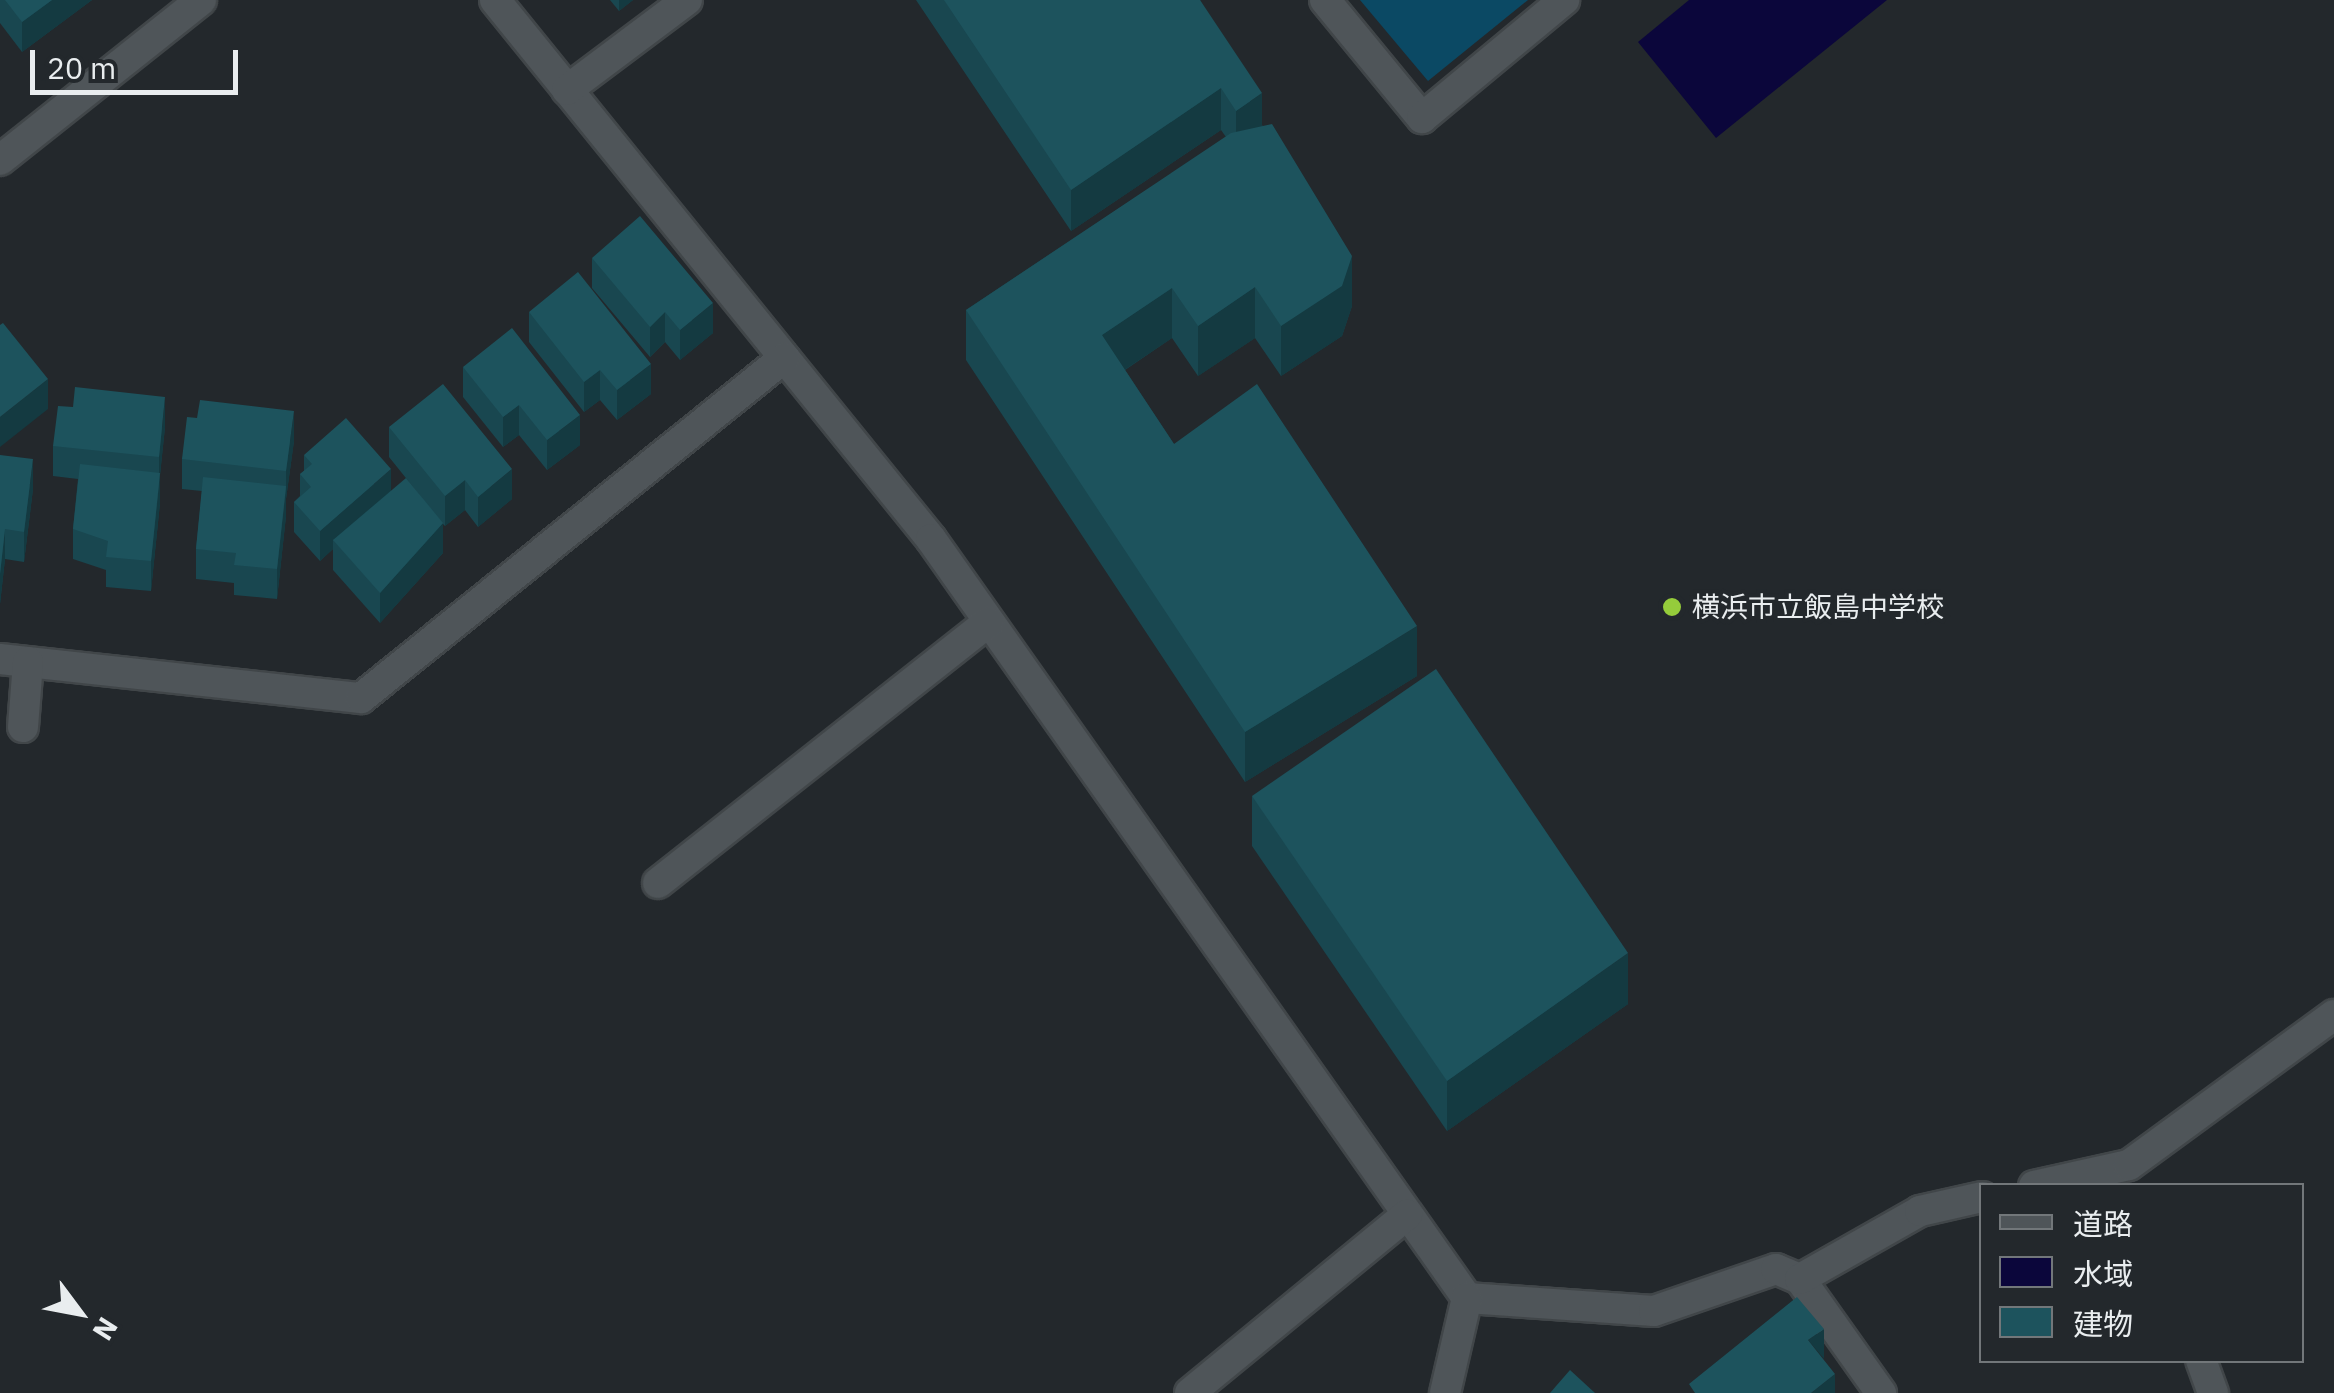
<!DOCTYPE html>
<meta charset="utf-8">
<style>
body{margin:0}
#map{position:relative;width:2334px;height:1393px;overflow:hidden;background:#23282c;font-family:"IBM Plex Sans","Noto Sans JP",sans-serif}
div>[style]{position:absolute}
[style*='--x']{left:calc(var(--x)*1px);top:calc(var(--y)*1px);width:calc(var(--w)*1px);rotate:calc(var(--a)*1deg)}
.green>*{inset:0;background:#0b4964}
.water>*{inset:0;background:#0b063b}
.roads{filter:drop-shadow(2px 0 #414649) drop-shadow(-2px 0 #414649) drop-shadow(0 2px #414649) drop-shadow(0 -2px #414649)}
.minor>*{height:30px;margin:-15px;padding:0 15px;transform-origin:15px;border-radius:15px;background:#4f5559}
.wall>*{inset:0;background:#194750}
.shaded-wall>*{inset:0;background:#143a41}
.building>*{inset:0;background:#1d535d}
.dots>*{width:28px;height:28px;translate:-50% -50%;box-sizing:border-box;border:5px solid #23282c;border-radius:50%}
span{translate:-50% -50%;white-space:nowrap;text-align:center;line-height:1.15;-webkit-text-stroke:8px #23282c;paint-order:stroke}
.poi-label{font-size:28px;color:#e9edef}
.left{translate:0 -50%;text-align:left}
.legend{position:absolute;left:1979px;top:1183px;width:325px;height:180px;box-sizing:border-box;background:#23282c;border:2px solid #72777a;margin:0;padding:12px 18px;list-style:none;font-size:30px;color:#e9edef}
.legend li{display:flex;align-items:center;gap:20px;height:50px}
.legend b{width:50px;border:2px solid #72777a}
.north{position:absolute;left:30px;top:1263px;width:100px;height:100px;-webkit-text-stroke:8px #23282c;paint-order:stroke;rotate:122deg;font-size:28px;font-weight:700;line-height:40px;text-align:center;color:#e9edef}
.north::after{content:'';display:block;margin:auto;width:35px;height:45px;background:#e9edef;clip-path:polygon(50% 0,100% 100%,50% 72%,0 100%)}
.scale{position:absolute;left:30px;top:50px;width:208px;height:45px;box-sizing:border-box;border:5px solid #e9edef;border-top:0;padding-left:12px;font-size:30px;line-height:35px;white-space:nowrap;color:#e9edef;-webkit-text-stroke:8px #23282c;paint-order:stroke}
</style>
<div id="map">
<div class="green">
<i style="clip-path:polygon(1360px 0,1528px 0,1428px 81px)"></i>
</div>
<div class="water">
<i style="clip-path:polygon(1689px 0,1887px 0,1716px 138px,1638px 42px)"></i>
</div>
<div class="roads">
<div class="minor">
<i style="--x:495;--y:0;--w:693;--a:51.03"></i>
<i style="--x:931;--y:539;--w:929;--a:54.77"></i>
<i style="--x:1467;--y:1298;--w:187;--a:4"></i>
<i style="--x:1654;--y:1311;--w:129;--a:-19"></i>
<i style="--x:1776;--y:1269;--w:26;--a:23"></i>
<i style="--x:1800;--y:1279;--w:140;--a:54.6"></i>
<i style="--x:1325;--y:0;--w:153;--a:50.6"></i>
<i style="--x:1422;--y:118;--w:185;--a:-39.7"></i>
<i style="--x:567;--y:90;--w:150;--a:-36.9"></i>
<i style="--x:0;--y:160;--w:257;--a:-38.5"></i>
<i style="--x:0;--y:659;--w:363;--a:6.2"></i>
<i style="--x:361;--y:698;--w:543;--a:-38.79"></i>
<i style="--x:23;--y:727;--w:65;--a:-85.6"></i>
<i style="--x:658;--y:883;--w:421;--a:-38.3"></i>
<i style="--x:2034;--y:1186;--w:97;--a:-12.5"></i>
<i style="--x:2129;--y:1165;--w:254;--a:-36.2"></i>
<i style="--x:1800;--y:1279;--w:138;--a:-29.5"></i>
<i style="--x:1920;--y:1211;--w:64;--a:-12.7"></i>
<i style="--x:2201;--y:1360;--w:35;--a:70"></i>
<i style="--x:1190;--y:1393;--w:281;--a:-39.4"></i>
<i style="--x:1445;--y:1393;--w:98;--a:-77"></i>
</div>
</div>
<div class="wall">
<i style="clip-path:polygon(0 0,92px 0,22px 52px,0 23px)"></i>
<i style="clip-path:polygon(610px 0,633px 0,619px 11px)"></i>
<i style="clip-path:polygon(916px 0,1200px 0,1352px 306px,1342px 336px,1281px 376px,1255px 338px,1198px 376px,1172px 338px,1125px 370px,1174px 444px,1417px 676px,1245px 782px,966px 360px,966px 310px,1226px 137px,1221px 130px,1071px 231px)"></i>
<i style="clip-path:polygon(592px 258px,713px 333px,680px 360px,665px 342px,650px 357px,592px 288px)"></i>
<i style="clip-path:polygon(529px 312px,651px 394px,617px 420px,600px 400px,584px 412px,529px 342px)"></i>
<i style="clip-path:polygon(463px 367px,580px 445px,547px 470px,519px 435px,503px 447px,463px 397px)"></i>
<i style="clip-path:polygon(197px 418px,294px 441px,286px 499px,286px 516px,277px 599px,234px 595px,234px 583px,196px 579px,196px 549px,202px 491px,182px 489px,182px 459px)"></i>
<i style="clip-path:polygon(165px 427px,160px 475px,160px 503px,151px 591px,106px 587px,106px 570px,73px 559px,73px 529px,78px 479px,53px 476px,53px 446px)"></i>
<i style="clip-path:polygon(389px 427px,512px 499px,478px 527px,465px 510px,445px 526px,443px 524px,443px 553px,380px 623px,333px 570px,333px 549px,320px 561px,294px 532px,294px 502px,300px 496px,300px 474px,304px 471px,304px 455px,391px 491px,422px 498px,389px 457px)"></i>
<i style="clip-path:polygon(0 455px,33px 489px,24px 562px,5px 559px,0 604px)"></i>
<i style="clip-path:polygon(1252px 796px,1628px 1004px,1447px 1131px,1252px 846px)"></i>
</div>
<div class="shaded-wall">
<i style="clip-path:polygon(52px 0,92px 0,22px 52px,22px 22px)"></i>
<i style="clip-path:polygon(619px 0,633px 0,619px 11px)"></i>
<i style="clip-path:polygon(1221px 88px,1221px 130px,1071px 231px,1071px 190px)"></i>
<i style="clip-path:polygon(1262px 93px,1262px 134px,1236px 152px,1236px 111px)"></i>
<i style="clip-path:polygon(1352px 256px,1352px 306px,1342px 336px,1281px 376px,1281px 326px)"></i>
<i style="clip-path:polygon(1255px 287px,1255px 338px,1198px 376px,1198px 326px)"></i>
<i style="clip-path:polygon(1172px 288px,1172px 338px,1102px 385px,1102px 335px)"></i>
<i style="clip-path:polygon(713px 303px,713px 333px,680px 360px,680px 330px)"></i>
<i style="clip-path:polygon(665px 312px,665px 342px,650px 357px,650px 327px)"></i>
<i style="clip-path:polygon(651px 364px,651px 394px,617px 420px,617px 390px)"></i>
<i style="clip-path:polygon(600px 370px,600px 400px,584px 412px,584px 382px)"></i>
<i style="clip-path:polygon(48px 379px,48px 409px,0 447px,0 417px)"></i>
<i style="clip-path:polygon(165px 397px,165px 427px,160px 475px,160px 503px,151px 591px,151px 561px,159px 485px,159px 457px)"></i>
<i style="clip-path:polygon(519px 405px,519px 435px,503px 447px,503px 417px)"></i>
<i style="clip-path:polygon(294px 411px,294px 441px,286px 499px,286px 516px,277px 599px,277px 569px,286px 489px,286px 471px)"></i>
<i style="clip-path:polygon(580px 415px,580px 445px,547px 470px,547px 440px)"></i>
<i style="clip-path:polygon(33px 459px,33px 489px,24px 562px,24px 532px)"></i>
<i style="clip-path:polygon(391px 469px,391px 499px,333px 540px,333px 549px,320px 561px,320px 531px)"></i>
<i style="clip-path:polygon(512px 469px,512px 499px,478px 527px,478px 497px)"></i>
<i style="clip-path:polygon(465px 480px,465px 510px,445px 526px,445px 496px)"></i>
<i style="clip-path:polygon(443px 523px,443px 553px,380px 623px,380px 593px)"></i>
<i style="clip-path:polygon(5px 529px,5px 559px,0 604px,0 574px)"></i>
<i style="clip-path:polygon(1417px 626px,1417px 676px,1245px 782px,1245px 732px)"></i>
<i style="clip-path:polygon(1628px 953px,1628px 1004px,1447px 1131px,1447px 1081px)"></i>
<i style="clip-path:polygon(1824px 1329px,1824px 1359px,1808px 1340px)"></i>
<i style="clip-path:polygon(1835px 1374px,1835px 1393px,1811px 1393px)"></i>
</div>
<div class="building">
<i style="clip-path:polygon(5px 0,52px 0,22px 22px)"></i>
<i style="clip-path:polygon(944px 0,1200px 0,1262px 93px,1236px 111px,1221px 88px,1071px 190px)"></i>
<i style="clip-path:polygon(1272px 124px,1352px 256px,1342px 286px,1281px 326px,1255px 287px,1198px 326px,1172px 288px,1102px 335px,1174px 444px,1257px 384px,1417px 626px,1245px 732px,966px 310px,1231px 133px)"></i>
<i style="clip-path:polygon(640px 216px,713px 303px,680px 330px,665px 312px,650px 327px,592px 258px)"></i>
<i style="clip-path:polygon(578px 272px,651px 364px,617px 390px,600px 370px,584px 382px,529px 312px)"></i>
<i style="clip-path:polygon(3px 323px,48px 379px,0 417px,0 325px)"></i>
<i style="clip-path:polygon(512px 328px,580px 415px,547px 440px,519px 405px,503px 417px,463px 367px)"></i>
<i style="clip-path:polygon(443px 384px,512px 469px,478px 497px,465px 480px,445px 496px,389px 427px)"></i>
<i style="clip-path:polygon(75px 387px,165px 397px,159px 457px,53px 446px,58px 406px,73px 407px)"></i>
<i style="clip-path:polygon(200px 400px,294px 411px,286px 471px,182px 459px,187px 417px,197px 418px)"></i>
<i style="clip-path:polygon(346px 418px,391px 469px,320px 531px,294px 502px,311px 487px,300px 474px,312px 464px,304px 455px)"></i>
<i style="clip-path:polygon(0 455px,33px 459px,24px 532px,5px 529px,0 574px)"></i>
<i style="clip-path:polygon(80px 464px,160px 473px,151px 561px,106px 557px,108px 541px,73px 529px)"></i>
<i style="clip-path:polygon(203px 477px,286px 486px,277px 569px,234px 565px,236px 553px,196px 549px)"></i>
<i style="clip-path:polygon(406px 478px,443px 523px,380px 593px,333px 540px)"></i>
<i style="clip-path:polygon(1436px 669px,1628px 953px,1447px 1081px,1252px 796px)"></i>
<i style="clip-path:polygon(1797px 1297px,1824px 1329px,1808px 1340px,1835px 1374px,1811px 1393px,1695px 1393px,1689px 1384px)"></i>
<i style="clip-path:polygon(1570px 1370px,1595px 1393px,1550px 1393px)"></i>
</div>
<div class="dots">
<i style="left:1672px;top:607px;background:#95cc3b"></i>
</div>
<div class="poi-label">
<span class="left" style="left:1692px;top:607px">横浜市立飯島中学校</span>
</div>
<ul class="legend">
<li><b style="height:12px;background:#4f5559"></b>道路</li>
<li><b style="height:28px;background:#0b063b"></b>水域</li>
<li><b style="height:28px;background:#1d535d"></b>建物</li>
</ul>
<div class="north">N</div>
<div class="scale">20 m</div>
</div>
